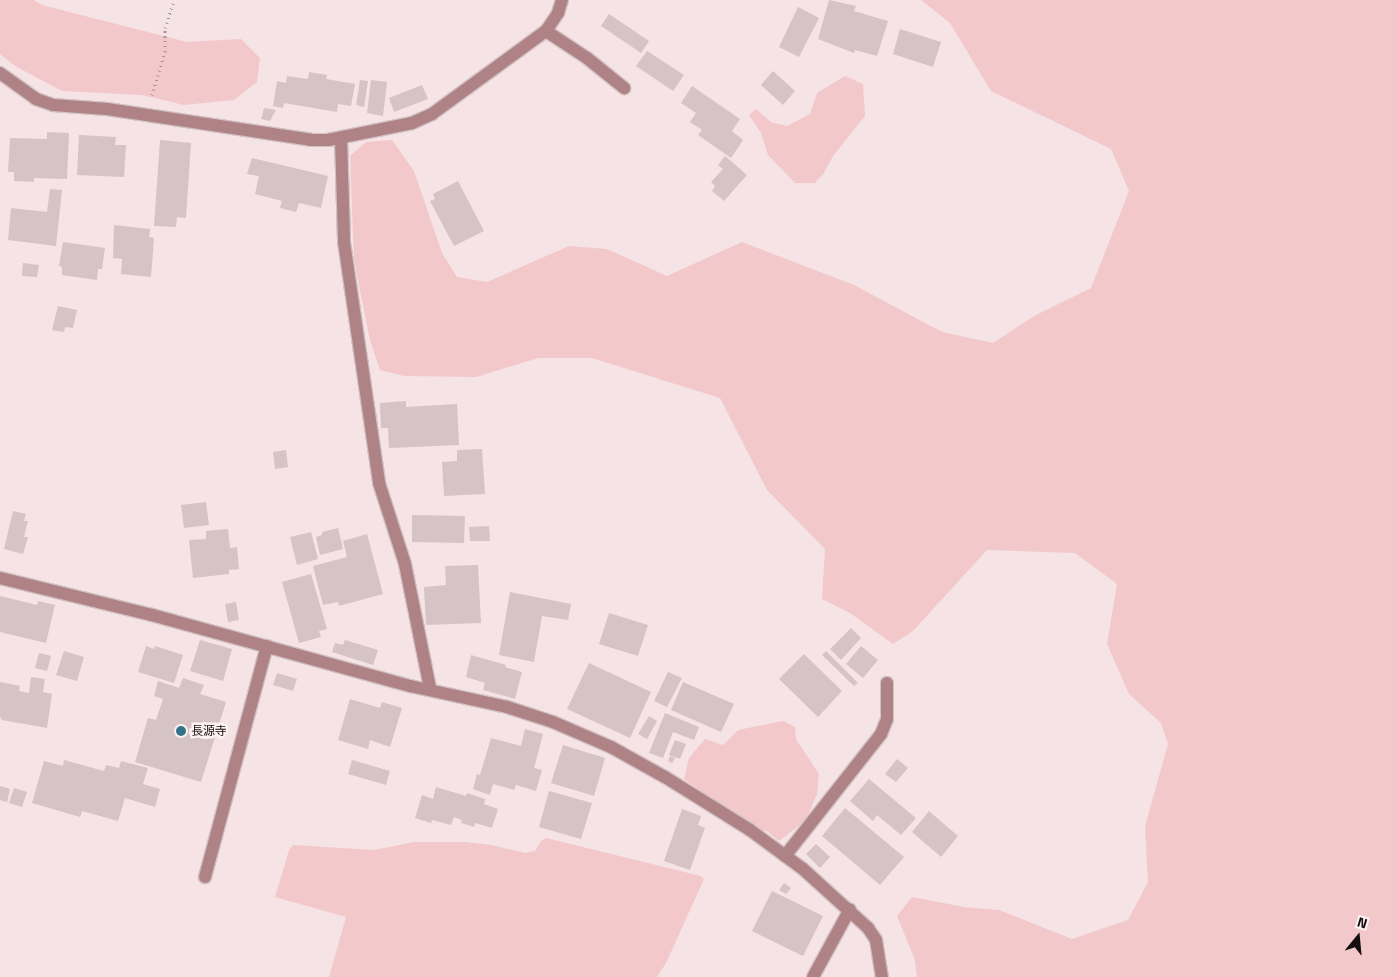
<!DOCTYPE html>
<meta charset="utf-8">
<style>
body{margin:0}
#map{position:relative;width:1398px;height:977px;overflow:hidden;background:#f5e3e5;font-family:"Titillium Web","Noto Sans JP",sans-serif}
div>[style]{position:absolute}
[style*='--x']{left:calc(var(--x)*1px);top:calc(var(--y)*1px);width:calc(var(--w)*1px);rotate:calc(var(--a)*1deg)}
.green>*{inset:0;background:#f2c8cb}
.building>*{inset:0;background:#d5c3c5}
.path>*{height:3px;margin-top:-1.5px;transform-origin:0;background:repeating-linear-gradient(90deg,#a39597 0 1px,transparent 0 5px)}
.roads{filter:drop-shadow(1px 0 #d1c1c3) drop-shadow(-1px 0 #d1c1c3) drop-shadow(0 1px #d1c1c3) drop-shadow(0 -1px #d1c1c3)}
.minor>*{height:12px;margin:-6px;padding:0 6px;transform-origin:6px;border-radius:6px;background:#af8286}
.dots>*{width:14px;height:14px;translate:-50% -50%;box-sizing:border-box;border:2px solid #fdf3f3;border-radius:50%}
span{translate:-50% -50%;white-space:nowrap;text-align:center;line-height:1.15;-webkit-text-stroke:5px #fdf3f3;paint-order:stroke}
.poi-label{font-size:12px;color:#140e0e}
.left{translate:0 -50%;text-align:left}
.north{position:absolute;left:1333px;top:912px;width:50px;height:50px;-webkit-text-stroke:4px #fdf3f3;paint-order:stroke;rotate:17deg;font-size:14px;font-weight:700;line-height:20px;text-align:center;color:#140e0e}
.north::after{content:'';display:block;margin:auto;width:18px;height:22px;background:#140e0e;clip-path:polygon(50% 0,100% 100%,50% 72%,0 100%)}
</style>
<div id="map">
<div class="green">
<i style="clip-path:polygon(0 0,34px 0,42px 5px,187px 42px,241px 39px,260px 58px,257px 82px,234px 100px,184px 105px,142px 95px,62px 91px,15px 66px,0 54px)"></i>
<i style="clip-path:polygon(921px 0,1398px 0,1398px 977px,917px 977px,915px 960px,897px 916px,912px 897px,964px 907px,999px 910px,1072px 939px,1128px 920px,1148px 882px,1145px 826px,1168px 744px,1161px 723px,1129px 694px,1107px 644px,1117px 584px,1075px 553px,987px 550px,913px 631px,893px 644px,850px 613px,822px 599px,825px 549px,767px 490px,720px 398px,592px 358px,538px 358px,476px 377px,404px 376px,380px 370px,370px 340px,354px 260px,350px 156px,366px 142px,392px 140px,414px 171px,442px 253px,457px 277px,487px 282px,569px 246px,607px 249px,667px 276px,742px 242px,854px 285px,942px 332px,993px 343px,1034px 316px,1091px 288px,1129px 191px,1111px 149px,991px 91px,950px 23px)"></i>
<i style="clip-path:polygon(845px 76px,863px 84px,865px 116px,833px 156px,824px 173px,815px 183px,795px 183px,768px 155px,761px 133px,749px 115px,756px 109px,771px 122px,787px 126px,810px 114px,817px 93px)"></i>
<i style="clip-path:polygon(783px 721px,795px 727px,796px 739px,819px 774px,817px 794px,806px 820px,779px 841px,767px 831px,758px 830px,684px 779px,689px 758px,705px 739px,723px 745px,738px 730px)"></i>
<i style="clip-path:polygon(546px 838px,701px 876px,704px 879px,666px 963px,657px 977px,329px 977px,346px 917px,275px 897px,289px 850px,293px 845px,374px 850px,414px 842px,465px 842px,491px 845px,525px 853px,535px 851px,541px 841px)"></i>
</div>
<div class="building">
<i style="clip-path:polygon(829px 0,856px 6px,854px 11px,888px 21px,877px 56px,855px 50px,854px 53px,818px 39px)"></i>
<i style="clip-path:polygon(798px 7px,819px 18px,799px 57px,779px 47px)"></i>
<i style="clip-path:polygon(609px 14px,649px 41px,641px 53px,601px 26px)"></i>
<i style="clip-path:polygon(900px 29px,941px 42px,933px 67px,893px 54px)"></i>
<i style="clip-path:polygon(647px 51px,684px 75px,673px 91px,636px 66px)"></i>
<i style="clip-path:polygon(773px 71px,795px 91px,783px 105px,761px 85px)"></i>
<i style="clip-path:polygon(309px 72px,327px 75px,326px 79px,355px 84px,351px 106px,338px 104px,337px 112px,284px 103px,283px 108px,273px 106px,277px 81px,286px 83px,287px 76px,308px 79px)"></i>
<i style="clip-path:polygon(360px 80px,368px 81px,364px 107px,356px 105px)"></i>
<i style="clip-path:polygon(371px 80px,387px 82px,383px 116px,367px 113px)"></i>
<i style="clip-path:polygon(422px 85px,428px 99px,394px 112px,389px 98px)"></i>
<i style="clip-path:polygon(692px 86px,740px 119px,732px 131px,743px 140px,731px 158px,698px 135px,702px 130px,690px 122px,696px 113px,681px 103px)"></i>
<i style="clip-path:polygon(264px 108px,276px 110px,270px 121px,261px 119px)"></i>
<i style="clip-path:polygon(47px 132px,69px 133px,67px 179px,34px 178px,34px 182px,14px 181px,14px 172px,8px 172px,10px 138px,47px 139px)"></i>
<i style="clip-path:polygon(79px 135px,116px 137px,115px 145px,126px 145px,124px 177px,77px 175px)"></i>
<i style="clip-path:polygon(160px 140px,191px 143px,186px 218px,177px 217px,176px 227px,154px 226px)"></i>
<i style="clip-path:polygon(725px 156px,747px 175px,724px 201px,712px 191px,715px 186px,711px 182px,723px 169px,718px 165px)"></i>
<i style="clip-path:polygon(252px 158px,328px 176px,321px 208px,299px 203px,296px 212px,280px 208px,282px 201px,255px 194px,259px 176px,247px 174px)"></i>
<i style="clip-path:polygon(458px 181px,484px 231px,454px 246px,430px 201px,435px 199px,433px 194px)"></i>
<i style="clip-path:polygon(50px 189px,62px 190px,56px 246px,8px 240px,11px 208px,47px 212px)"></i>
<i style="clip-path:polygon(114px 225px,150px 229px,149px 237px,154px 238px,151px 277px,121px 274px,122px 259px,113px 258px)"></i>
<i style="clip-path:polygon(63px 242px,105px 248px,102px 269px,98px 269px,97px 280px,62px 275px,62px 267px,59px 266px)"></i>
<i style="clip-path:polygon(23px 263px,39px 265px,37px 277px,22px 276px)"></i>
<i style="clip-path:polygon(58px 306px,77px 310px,73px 328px,65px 327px,64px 332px,52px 330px)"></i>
<i style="clip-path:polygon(406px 401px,406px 407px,457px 404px,459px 445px,389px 448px,388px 428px,381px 428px,380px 403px)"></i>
<i style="clip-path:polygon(482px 449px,485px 494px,444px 496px,442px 462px,457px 461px,457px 450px)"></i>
<i style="clip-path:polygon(286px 450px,288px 467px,275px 469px,273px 452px)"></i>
<i style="clip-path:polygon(206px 502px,209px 525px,184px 528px,181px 505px)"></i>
<i style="clip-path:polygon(13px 511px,26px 514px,24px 521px,28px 521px,24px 537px,28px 537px,23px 554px,4px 549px)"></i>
<i style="clip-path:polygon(412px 515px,465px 516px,464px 543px,412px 542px)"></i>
<i style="clip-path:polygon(489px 526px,490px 541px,470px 541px,469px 527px)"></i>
<i style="clip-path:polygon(338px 528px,343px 549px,320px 555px,316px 537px,322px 535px,322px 532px)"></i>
<i style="clip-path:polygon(228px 529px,230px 548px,237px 547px,239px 569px,229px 570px,229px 574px,193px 578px,189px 540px,206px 539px,206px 531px)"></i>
<i style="clip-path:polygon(311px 532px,318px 559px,297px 565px,290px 537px)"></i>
<i style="clip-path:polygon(367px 534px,383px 594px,339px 606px,338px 602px,323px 605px,313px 566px,347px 557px,343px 541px)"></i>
<i style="clip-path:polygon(478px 565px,481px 623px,426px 625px,424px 587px,446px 585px,445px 566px)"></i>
<i style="clip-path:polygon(311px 574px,327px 629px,319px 631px,321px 637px,299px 643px,282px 582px)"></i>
<i style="clip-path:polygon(510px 592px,571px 604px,568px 620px,542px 616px,534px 662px,499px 655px)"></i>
<i style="clip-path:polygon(0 596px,37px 605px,38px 601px,55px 605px,46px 643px,0 632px)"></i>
<i style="clip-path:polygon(236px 602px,239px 620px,228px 622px,225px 604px)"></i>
<i style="clip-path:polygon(609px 613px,648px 625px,638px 656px,599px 644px)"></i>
<i style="clip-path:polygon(851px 628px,861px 638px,841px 660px,830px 649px)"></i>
<i style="clip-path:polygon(200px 640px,232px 649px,223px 681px,190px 671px)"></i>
<i style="clip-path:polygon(345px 640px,378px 650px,373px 665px,332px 652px,335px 643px,343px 645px)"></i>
<i style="clip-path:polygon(146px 646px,154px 649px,155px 646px,183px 655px,174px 683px,138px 672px)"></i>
<i style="clip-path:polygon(861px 646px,878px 660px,863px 678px,846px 664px)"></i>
<i style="clip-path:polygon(64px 651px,84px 657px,77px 681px,56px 675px)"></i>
<i style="clip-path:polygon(826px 651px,858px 683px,854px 686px,822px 655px)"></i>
<i style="clip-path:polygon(39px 653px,51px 656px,47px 671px,35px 668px)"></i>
<i style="clip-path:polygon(804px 654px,842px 691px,818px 717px,779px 679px)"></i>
<i style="clip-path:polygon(471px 655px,506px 665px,505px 667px,522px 672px,515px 699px,483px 690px,485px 683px,466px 677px)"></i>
<i style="clip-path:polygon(589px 663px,651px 692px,630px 738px,567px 709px)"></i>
<i style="clip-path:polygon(668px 672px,682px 678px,667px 707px,654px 701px)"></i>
<i style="clip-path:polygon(277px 673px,297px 679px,293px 691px,273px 685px)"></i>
<i style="clip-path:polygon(31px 677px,45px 679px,43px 692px,52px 694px,47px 728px,2px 720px,0 717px,0 682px,20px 686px,19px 691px,29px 693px)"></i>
<i style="clip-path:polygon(183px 678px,204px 685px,200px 694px,226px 702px,201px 782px,135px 762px,148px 718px,156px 720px,163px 699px,154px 696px,158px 681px,179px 688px)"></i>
<i style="clip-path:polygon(683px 682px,734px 704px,721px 732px,671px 710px)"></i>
<i style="clip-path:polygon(350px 699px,380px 708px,382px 702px,402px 708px,390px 747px,370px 740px,368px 749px,338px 740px)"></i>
<i style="clip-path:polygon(665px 713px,699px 727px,694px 740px,673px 732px,663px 758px,649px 753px)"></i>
<i style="clip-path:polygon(649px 716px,657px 721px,647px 739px,638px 734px)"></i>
<i style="clip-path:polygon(525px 729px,543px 734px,534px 768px,542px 770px,536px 791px,516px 785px,514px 790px,493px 784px,490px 795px,473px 789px,477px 774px,480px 775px,491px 738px,521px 746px)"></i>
<i style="clip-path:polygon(675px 740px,686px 744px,680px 759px,669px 755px)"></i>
<i style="clip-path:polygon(563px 745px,605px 758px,594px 796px,551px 783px)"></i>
<i style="clip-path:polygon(670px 756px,675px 758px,672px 763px,668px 761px)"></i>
<i style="clip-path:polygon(897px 759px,908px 768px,896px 782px,885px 774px)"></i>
<i style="clip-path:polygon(64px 760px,104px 771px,106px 765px,119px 768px,121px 761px,148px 768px,143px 784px,160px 789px,155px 807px,125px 798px,118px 821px,82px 811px,80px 817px,32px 803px,44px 761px,63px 766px)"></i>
<i style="clip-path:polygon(352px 760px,390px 771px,386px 785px,348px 774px)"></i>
<i style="clip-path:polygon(869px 779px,916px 818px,901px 835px,877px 815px,873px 821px,850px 801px)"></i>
<i style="clip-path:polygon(0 786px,10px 789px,7px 802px,0 800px)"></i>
<i style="clip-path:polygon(436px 787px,466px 796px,467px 793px,485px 799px,484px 804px,498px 809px,492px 828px,475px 823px,474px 827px,461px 823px,462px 820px,454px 817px,451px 825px,432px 820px,431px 823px,415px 818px,422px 795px,433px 799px)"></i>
<i style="clip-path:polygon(14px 788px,27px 792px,22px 807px,9px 803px)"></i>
<i style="clip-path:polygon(549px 791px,592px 803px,581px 839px,539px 827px)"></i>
<i style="clip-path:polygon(845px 808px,904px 857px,880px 885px,822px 836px)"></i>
<i style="clip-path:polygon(682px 809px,701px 816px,698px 825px,705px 828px,690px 870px,664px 861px)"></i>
<i style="clip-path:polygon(929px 811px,958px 836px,941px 857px,912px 832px)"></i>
<i style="clip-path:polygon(816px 844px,830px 857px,820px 868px,806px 854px)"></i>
<i style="clip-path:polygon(784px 883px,791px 888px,786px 894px,779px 890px)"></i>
<i style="clip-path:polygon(772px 891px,823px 916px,803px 956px,752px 931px)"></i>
</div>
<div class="path">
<i style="--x:152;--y:95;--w:45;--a:-73.2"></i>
<i style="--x:165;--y:52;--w:24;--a:-90"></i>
<i style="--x:165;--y:28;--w:29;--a:-72"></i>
</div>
<div class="roads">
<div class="minor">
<i style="--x:546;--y:31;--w:49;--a:33.4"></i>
<i style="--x:587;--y:58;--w:48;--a:39"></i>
<i style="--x:0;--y:73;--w:44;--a:35.8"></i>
<i style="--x:36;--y:99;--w:18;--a:19"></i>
<i style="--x:53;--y:105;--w:54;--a:4.2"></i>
<i style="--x:107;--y:109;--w:206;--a:8.6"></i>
<i style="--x:311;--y:140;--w:17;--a:0"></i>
<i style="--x:328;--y:140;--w:86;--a:-11.4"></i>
<i style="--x:412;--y:123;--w:22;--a:-24"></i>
<i style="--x:432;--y:114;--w:141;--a:-36.1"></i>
<i style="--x:546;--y:31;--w:22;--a:-56"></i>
<i style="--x:558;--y:13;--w:14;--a:-73"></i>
<i style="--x:341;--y:138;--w:104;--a:88.3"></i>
<i style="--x:344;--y:242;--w:244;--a:81.7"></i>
<i style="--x:379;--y:483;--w:85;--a:72.2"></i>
<i style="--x:405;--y:564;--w:126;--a:78.6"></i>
<i style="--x:0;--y:578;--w:156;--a:13.7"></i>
<i style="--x:152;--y:615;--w:268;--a:15.4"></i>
<i style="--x:410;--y:686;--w:99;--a:12.2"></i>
<i style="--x:507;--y:707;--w:48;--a:18.1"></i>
<i style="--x:553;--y:722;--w:63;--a:23.3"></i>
<i style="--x:611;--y:747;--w:62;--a:29.1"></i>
<i style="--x:665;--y:777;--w:100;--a:31.9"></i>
<i style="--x:750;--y:830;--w:66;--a:36.3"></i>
<i style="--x:803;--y:869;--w:88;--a:42.2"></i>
<i style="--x:868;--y:928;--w:14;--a:56"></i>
<i style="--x:876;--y:940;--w:37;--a:81"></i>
<i style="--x:785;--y:856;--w:155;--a:-51.8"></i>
<i style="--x:881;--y:734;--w:16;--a:-68"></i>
<i style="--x:887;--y:719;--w:36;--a:-90"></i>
<i style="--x:205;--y:877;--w:239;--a:-75"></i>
<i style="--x:813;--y:977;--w:77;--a:-61.4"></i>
</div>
</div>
<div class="dots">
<i style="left:181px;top:731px;background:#337287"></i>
</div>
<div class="poi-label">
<span class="left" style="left:191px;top:731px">長源寺</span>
</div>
<div class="north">N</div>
</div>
